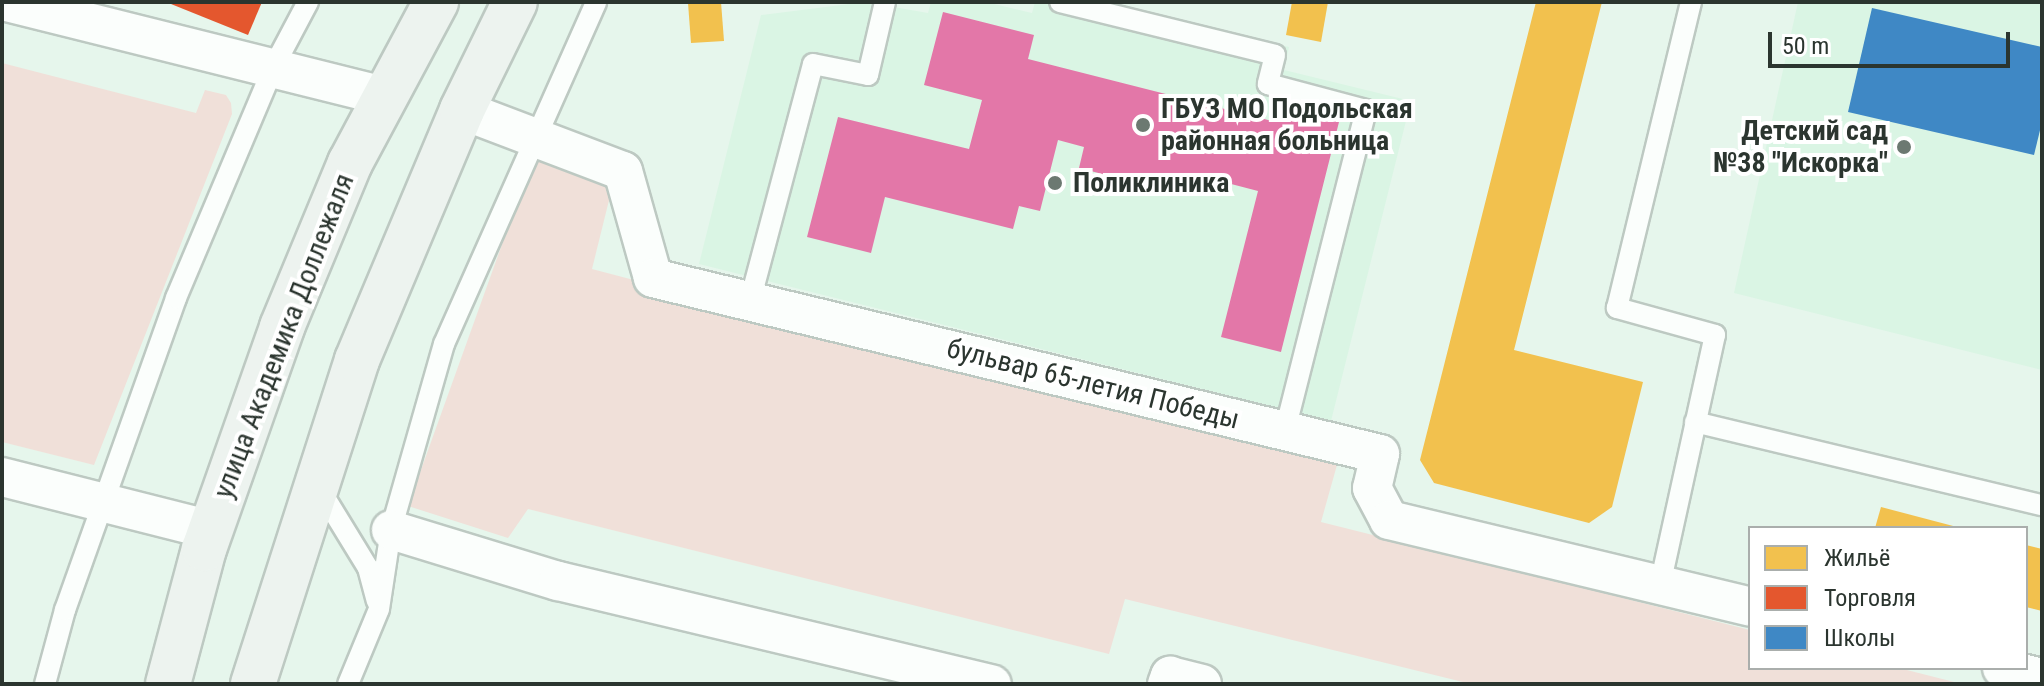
<!DOCTYPE html>
<meta charset="utf-8">
<style>
body{margin:0}
#map{position:relative;width:2044px;height:686px;overflow:hidden;background:#e6f6ec;font-family:"Roboto Condensed",sans-serif}
div>[style]{position:absolute}
[style*='--x']{left:calc(var(--x)*1px);top:calc(var(--y)*1px);width:calc(var(--w)*1px);rotate:calc(var(--a)*1deg)}
.built>*{inset:0;background:#daf5e4}
.green>*{inset:0;background:#f0e0d9}
.homes>*{inset:0;background:#f2c14e}
.shops>*{inset:0;background:#e4572e}
.schools>*{inset:0;background:#3f88c5}
.health>*{inset:0;background:#e377a8}
.roads{filter:drop-shadow(2px 0 #bdc9c2) drop-shadow(-2px 0 #bdc9c2) drop-shadow(0 2px #bdc9c2) drop-shadow(0 -2px #bdc9c2)}
.service>*{height:20px;margin:-10px;padding:0 10px;transform-origin:10px;border-radius:10px;background:#fbfefc}
.minor>*{height:38px;margin:-19px;padding:0 19px;transform-origin:19px;border-radius:19px;background:#fbfefc}
.secondary>*{height:44px;margin:-22px;padding:0 22px;transform-origin:22px;border-radius:22px;background:#edf3ef}
.dots>*{width:22px;height:22px;translate:-50% -50%;box-sizing:border-box;border:4px solid #fff;border-radius:50%}
span{translate:-50% -50%;white-space:nowrap;text-align:center;line-height:1.15;-webkit-text-stroke:8px #fff;paint-order:stroke}
.poi-label{font-size:28px;color:#2b352f;font-weight:700}
.left{translate:0 -50%;text-align:left}
.right{translate:-100% -50%;text-align:right}
.street-label{font-size:28px;color:#2b352f}
.frame{position:absolute;inset:0;border:4px solid #2b352f;pointer-events:none}
.legend{position:absolute;left:1748px;top:526px;width:280px;height:144px;box-sizing:border-box;background:#fff;border:2px solid #aaaeac;margin:0;padding:10px 14px;list-style:none;font-size:24px;color:#2b352f}
.legend li{display:flex;align-items:center;gap:16px;height:40px}
.legend b{width:40px;border:2px solid #aaaeac}
.scale{position:absolute;left:1768px;top:32px;width:242px;height:36px;box-sizing:border-box;border:4px solid #2b352f;border-top:0;padding-left:10px;font-size:24px;line-height:28px;white-space:nowrap;color:#2b352f;-webkit-text-stroke:6px #fff;paint-order:stroke}
</style>
<div id="map">
<div class="built">
<i style="clip-path:polygon(865px 2px,928px 13px,931px 2px,986px 2px,1032px 13px,1035px 2px,1108px 2px,1289px 47px,1284px 70px,1411px 101px,1331px 421px,699px 264px,761px 15px)"></i>
<i style="clip-path:polygon(1798px 2px,2042px 2px,2042px 370px,1734px 293px)"></i>
</div>
<div class="green">
<i style="clip-path:polygon(2px 63px,196px 113px,205px 90px,226px 95px,231px 103px,232px 114px,94px 465px,2px 442px)"></i>
<i style="clip-path:polygon(537px 147px,617px 168px,592px 269px,1337px 465px,1321px 522px,1750px 630px,1750px 668px,1899px 668px,1962px 684px,1471px 684px,1125px 599px,1109px 654px,528px 509px,508px 538px,408px 506px)"></i>
</div>
<div class="homes">
<i style="clip-path:polygon(721px 2px,724px 41px,691px 43px,688px 3px)"></i>
<i style="clip-path:polygon(1292px 2px,1328px 2px,1321px 42px,1286px 35px)"></i>
<i style="clip-path:polygon(1536px 2px,1602px 2px,1514px 350px,1643px 382px,1612px 507px,1589px 523px,1434px 483px,1420px 460px)"></i>
<i style="clip-path:polygon(1881px 507px,1957px 527px,1957px 528px,1875px 528px)"></i>
<i style="clip-path:polygon(2026px 545px,2042px 549px,2042px 611px,2026px 607px)"></i>
</div>
<div class="shops">
<i style="clip-path:polygon(166px 2px,262px 2px,248px 35px)"></i>
</div>
<div class="schools">
<i style="clip-path:polygon(1872px 8px,2042px 47px,2042px 122px,2034px 155px,1848px 112px)"></i>
</div>
<div class="health">
<i style="clip-path:polygon(943px 12px,1034px 35px,1028px 59px,1276px 122px,1281px 103px,1340px 118px,1281px 352px,1221px 337px,1258px 191px,1189px 173px,1184px 195px,1079px 168px,1084px 147px,1058px 140px,1040px 211px,1019px 206px,1013px 229px,885px 197px,871px 253px,807px 237px,838px 117px,969px 149px,982px 100px,924px 85px)"></i>
</div>
<div class="roads">
<div class="service">
<i style="--x:1060;--y:2;--w:221;--a:13.8"></i>
<i style="--x:1275;--y:55;--w:30;--a:104"></i>
<i style="--x:1268;--y:84;--w:101;--a:14.9"></i>
<i style="--x:1366;--y:110;--w:331;--a:104.2"></i>
<i style="--x:750;--y:301;--w:245;--a:-75.1"></i>
<i style="--x:813;--y:64;--w:56;--a:11.3"></i>
<i style="--x:868;--y:75;--w:75;--a:-76.9"></i>
<i style="--x:1695;--y:422;--w:357;--a:13.5"></i>
<i style="--x:319;--y:488;--w:94;--a:58.5"></i>
<i style="--x:368;--y:568;--w:34;--a:75"></i>
<i style="--x:1660;--y:585;--w:256;--a:-77.6"></i>
<i style="--x:1715;--y:335;--w:102;--a:-164.6"></i>
<i style="--x:1617;--y:308;--w:315;--a:-76.4"></i>
<i style="--x:45;--y:684;--w:77;--a:-74.9"></i>
<i style="--x:65;--y:610;--w:331;--a:-70.4"></i>
<i style="--x:176;--y:298;--w:250;--a:-67.1"></i>
<i style="--x:273;--y:68;--w:75;--a:-62.1"></i>
<i style="--x:348;--y:684;--w:81;--a:-67.5"></i>
<i style="--x:379;--y:609;--w:80;--a:-81.4"></i>
<i style="--x:391;--y:530;--w:193;--a:-74.1"></i>
<i style="--x:444;--y:344;--w:374;--a:-66"></i>
</div>
<div class="minor">
<i style="--x:7;--y:2;--w:389;--a:14"></i>
<i style="--x:462;--y:110;--w:172;--a:20.8"></i>
<i style="--x:623;--y:171;--w:111;--a:74.3"></i>
<i style="--x:653;--y:278;--w:748;--a:13.61"></i>
<i style="--x:1380;--y:454;--w:35;--a:103"></i>
<i style="--x:1372;--y:488;--w:36;--a:62"></i>
<i style="--x:1389;--y:520;--w:371;--a:13.5"></i>
<i style="--x:2;--y:477;--w:216;--a:14.2"></i>
<i style="--x:391;--y:530;--w:175;--a:17"></i>
<i style="--x:558;--y:581;--w:446;--a:13.4"></i>
<i style="--x:2002;--y:668;--w:41;--a:14"></i>
<i style="--x:1167;--y:684;--w:9;--a:-69"></i>
<i style="--x:1170;--y:676;--w:33;--a:14"></i>
</div>
<div class="secondary">
<i style="--x:168;--y:684;--w:140;--a:-75.1"></i>
<i style="--x:204;--y:549;--w:235;--a:-70.6"></i>
<i style="--x:282;--y:327;--w:178;--a:-67.5"></i>
<i style="--x:350;--y:163;--w:183;--a:-61.9"></i>
<i style="--x:253;--y:684;--w:340;--a:-72.2"></i>
<i style="--x:357;--y:360;--w:271;--a:-67.2"></i>
<i style="--x:462;--y:110;--w:120;--a:-63.9"></i>
</div>
</div>
<div class="dots">
<i style="left:1143px;top:125px;background:#6c7971"></i>
<i style="left:1904px;top:147px;background:#6c7971"></i>
<i style="left:1055px;top:183px;background:#6c7971"></i>
</div>
<div class="poi-label">
<span class="left" style="left:1161px;top:125px">ГБУЗ МО Подольская<br>районная больница</span>
<span class="right" style="left:1888px;top:147px">Детский сад<br>№38 "Искорка"</span>
<span class="left" style="left:1073px;top:183px">Поликлиника</span>
</div>
<div class="street-label">
<span style="left:284px;top:336px;rotate:-69deg">улица Академика Доллежаля</span>
<span style="left:1093px;top:384px;rotate:14deg">бульвар 65-летия Победы</span>
</div>
<div class="frame"></div>
<ul class="legend">
<li><b style="height:22px;background:#f2c14e"></b>Жильё</li>
<li><b style="height:22px;background:#e4572e"></b>Торговля</li>
<li><b style="height:22px;background:#3f88c5"></b>Школы</li>
</ul>
<div class="scale">50 m</div>
</div>
